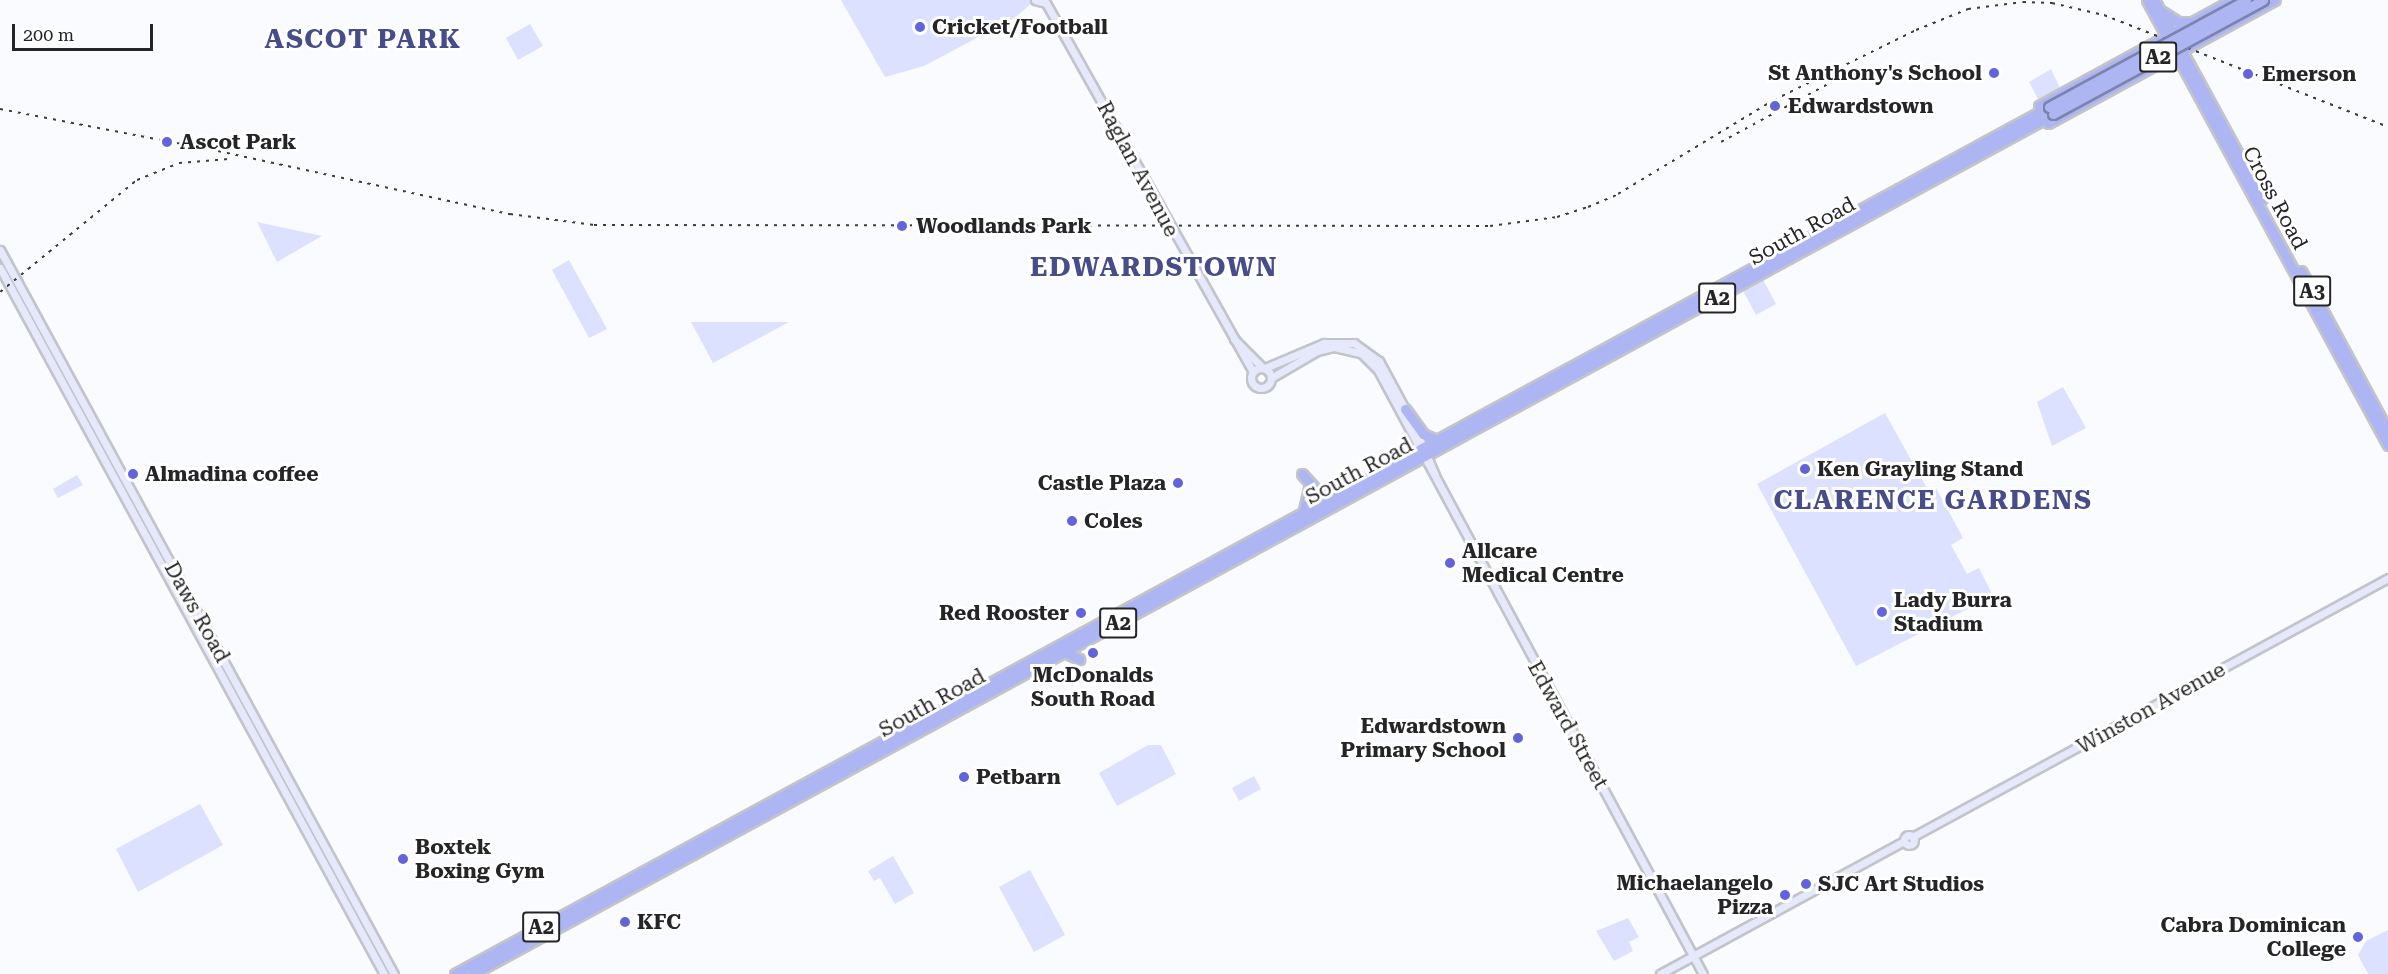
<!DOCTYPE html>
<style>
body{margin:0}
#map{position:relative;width:2388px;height:974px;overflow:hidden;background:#fafbfe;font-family:"Roboto Serif",serif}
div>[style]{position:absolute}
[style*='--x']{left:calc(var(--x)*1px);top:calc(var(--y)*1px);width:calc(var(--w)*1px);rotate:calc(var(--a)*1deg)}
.green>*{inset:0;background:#dce1ff}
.roads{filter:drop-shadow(2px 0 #c3c4ca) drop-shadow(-2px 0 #c3c4ca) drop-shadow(0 2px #c3c4ca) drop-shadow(0 -2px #c3c4ca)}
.secondary>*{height:7px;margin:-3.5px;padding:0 3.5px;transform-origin:3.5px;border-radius:3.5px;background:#e6e9fb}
.secondary>.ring{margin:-3.5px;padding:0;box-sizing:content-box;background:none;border:7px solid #e6e9fb;border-radius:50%}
.highway>*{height:9px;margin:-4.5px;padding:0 4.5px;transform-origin:4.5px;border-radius:4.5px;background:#adb6f3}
.rail>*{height:1.5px;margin-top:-0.75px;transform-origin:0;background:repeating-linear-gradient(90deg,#3c3d3f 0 3px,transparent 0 9px)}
.bridges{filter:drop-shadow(2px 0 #7d83ac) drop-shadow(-2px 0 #7d83ac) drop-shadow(0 2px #7d83ac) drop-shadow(0 -2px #7d83ac)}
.highway-bridge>*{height:9px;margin:-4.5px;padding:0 4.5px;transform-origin:4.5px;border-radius:4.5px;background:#adb6f3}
.dots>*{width:16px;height:16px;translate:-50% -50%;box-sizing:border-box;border:3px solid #fff;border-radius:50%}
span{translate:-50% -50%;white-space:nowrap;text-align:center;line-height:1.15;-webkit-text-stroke:6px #fff;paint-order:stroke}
.shield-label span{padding:2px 4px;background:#fff;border:2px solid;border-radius:4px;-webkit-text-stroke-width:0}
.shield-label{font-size:20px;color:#252527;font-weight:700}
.poi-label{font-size:21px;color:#252527;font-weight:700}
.left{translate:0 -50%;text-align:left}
.right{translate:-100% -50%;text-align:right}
.street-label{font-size:21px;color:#252527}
.district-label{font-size:27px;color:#474c8a;font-weight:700;letter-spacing:1.5px}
.scale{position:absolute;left:12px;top:24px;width:141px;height:27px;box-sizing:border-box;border:3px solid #252527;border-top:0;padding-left:8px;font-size:18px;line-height:21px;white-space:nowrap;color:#252527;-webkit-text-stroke:4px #fff;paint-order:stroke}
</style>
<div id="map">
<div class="green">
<i style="clip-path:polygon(841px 0,1034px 0,1034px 1px,1016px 17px,924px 66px,885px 77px)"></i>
<i style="clip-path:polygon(530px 24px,543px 46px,518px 60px,506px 38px)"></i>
<i style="clip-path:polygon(2051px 69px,2060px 88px,2038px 99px,2029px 82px)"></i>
<i style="clip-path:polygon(257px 222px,322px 236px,277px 262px)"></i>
<i style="clip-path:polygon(569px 260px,607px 329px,589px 338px,552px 270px)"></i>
<i style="clip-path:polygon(1761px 276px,1776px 304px,1756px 315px,1741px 287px)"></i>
<i style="clip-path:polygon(691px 322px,789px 322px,713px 363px)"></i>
<i style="clip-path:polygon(2063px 387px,2086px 428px,2052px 446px,2037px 402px)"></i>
<i style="clip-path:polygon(1885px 413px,1928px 490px,1935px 486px,1963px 538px,1951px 545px,1967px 574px,1979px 568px,1993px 596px,1856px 666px,1757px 484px)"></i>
<i style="clip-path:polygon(77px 475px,83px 485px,58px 498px,53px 489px)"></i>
<i style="clip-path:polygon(1148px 745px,1161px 745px,1176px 774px,1117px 806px,1099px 773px)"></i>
<i style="clip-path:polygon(1254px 776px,1261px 789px,1239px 801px,1232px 788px)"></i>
<i style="clip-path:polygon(200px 804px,223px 845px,138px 892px,116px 849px)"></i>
<i style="clip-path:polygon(893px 856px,914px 893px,895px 904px,880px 878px,874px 881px,868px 871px)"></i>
<i style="clip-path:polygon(1030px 870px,1065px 935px,1034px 952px,999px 887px)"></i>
<i style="clip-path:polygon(1628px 918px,1639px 937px,1629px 942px,1633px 951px,1614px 961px,1596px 931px)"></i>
<i style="clip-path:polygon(2388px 930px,2388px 974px,2368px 974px,2358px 955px,2366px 941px)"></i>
</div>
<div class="roads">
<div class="secondary">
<i style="--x:1035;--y:0;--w:11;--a:15"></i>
<i style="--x:1046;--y:3;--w:423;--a:60.7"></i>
<i style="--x:0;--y:250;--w:824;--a:61.45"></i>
<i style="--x:0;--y:268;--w:804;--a:61.46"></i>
<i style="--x:1234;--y:339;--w:41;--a:45"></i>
<i class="ring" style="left:1251px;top:368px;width:13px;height:13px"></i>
<i style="--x:1265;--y:368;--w:64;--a:-23"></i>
<i style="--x:1324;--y:343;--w:30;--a:0"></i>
<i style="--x:1354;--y:343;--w:31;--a:36"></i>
<i style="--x:1379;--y:361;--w:57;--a:61.6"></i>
<i style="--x:1271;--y:378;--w:53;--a:-30.4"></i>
<i style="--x:1317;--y:351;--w:17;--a:-13"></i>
<i style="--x:1334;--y:347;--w:28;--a:13"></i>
<i style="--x:1361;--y:353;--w:24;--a:45"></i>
<i style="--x:1378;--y:370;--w:686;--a:61.72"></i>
<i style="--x:1415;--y:429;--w:50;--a:66.5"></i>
<i class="ring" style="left:1904px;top:835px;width:3px;height:3px"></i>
<i style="--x:1912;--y:837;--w:542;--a:-28.55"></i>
<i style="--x:1660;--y:974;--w:278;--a:-28.6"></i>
</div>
<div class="highway">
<i style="--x:2147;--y:0;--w:506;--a:61.56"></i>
<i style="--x:2154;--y:0;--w:226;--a:61.4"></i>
<i style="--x:2161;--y:11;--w:20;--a:33"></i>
<i style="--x:2178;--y:22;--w:14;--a:0"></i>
<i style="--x:2039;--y:106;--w:221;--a:-28.7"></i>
<i style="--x:2048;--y:123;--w:258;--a:-28.5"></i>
<i style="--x:2301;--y:271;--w:183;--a:61.6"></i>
<i style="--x:1405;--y:409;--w:31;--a:54"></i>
<i style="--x:1423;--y:434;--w:14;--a:25"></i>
<i style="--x:1302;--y:474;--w:24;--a:48"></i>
<i style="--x:1318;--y:492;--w:13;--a:13"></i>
<i style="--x:1304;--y:510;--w:23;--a:-77"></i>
<i style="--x:1064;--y:652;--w:17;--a:25"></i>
<i style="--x:455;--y:974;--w:1815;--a:-28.54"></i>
<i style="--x:472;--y:974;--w:1800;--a:-28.54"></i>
</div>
</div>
<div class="rail">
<i style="--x:0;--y:109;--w:222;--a:10.9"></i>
<i style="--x:218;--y:151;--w:299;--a:12.2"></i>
<i style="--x:510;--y:214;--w:85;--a:7.5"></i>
<i style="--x:594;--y:225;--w:896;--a:0.06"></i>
<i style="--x:1490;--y:226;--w:68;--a:-7.7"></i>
<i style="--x:1557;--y:217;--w:33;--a:-18"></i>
<i style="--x:1588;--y:207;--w:33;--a:-23"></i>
<i style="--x:1618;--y:194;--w:182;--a:-31.1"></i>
<i style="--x:1774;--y:100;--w:158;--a:-26.2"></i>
<i style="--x:1916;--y:30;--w:56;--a:-22"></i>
<i style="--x:1968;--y:9;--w:55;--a:-7.3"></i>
<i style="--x:2023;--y:2;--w:29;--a:2"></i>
<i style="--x:2052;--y:3;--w:53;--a:13"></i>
<i style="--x:2104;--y:15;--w:305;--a:21.5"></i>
<i style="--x:1721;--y:142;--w:147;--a:-28.5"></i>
<i style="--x:0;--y:292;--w:177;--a:-39.3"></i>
<i style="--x:137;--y:180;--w:45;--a:-22"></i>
<i style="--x:179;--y:163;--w:50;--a:-4.6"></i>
</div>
<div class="bridges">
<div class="highway-bridge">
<i style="--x:2049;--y:107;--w:224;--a:-28.5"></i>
<i style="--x:2053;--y:114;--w:239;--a:-28.5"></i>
</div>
</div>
<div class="dots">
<i style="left:920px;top:27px;background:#6164dd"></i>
<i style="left:1994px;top:73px;background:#6164dd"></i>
<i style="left:2248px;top:74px;background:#6164dd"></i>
<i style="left:1775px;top:106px;background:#6164dd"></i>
<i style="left:167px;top:142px;background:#6164dd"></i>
<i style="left:902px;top:226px;background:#6164dd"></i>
<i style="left:1805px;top:469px;background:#6164dd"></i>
<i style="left:133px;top:474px;background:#6164dd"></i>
<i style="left:1178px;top:483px;background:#6164dd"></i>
<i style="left:1072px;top:521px;background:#6164dd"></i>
<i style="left:1450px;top:563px;background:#6164dd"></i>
<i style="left:1882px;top:612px;background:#6164dd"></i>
<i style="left:1081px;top:613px;background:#6164dd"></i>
<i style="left:1093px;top:653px;background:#6164dd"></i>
<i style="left:1518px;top:738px;background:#6164dd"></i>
<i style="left:964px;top:777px;background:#6164dd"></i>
<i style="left:403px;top:859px;background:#6164dd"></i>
<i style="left:1806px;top:884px;background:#6164dd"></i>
<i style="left:1785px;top:895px;background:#6164dd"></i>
<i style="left:625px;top:922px;background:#6164dd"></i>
<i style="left:2358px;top:937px;background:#6164dd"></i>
</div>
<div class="shield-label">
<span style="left:2158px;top:57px">A2</span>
<span style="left:2312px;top:291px">A3</span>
<span style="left:1717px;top:298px">A2</span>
<span style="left:1118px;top:623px">A2</span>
<span style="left:541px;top:927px">A2</span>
</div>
<div class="poi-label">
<span class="left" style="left:932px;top:27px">Cricket/Football</span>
<span class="right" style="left:1982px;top:73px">St Anthony's School</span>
<span class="left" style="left:2262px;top:74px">Emerson</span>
<span class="left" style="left:1788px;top:106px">Edwardstown</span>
<span class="left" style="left:180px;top:142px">Ascot Park</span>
<span class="left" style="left:916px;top:226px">Woodlands Park</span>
<span class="left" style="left:1817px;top:469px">Ken Grayling Stand</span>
<span class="left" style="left:145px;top:474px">Almadina coffee</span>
<span class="right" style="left:1166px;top:483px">Castle Plaza</span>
<span class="left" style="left:1084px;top:521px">Coles</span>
<span class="left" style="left:1462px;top:563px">Allcare<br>Medical Centre</span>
<span class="left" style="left:1894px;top:612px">Lady Burra<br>Stadium</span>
<span class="right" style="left:1069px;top:613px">Red Rooster</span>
<span style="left:1093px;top:687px">McDonalds<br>South Road</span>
<span class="right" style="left:1506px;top:738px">Edwardstown<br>Primary School</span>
<span class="left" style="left:976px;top:777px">Petbarn</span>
<span class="left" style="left:415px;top:859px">Boxtek<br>Boxing Gym</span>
<span class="right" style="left:1773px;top:895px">Michaelangelo<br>Pizza</span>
<span class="left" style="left:1818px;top:884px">SJC Art Studios</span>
<span class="left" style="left:637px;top:922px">KFC</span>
<span class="right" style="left:2346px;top:937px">Cabra Dominican<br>College</span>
</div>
<div class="street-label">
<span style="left:1138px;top:169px;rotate:62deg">Raglan Avenue</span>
<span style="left:2275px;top:198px;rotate:62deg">Cross Road</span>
<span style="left:1802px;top:231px;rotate:-29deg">South Road</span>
<span style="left:1359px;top:471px;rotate:-28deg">South Road</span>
<span style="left:197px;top:612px;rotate:61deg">Daws Road</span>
<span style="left:932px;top:703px;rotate:-29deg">South Road</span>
<span style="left:2151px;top:708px;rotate:-29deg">Winston Avenue</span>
<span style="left:1568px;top:725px;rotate:61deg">Edward Street</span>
</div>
<div class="district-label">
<span style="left:363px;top:40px">ASCOT PARK</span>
<span style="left:1154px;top:268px">EDWARDSTOWN</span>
<span style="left:1933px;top:501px">CLARENCE GARDENS</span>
</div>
<div class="scale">200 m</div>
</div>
